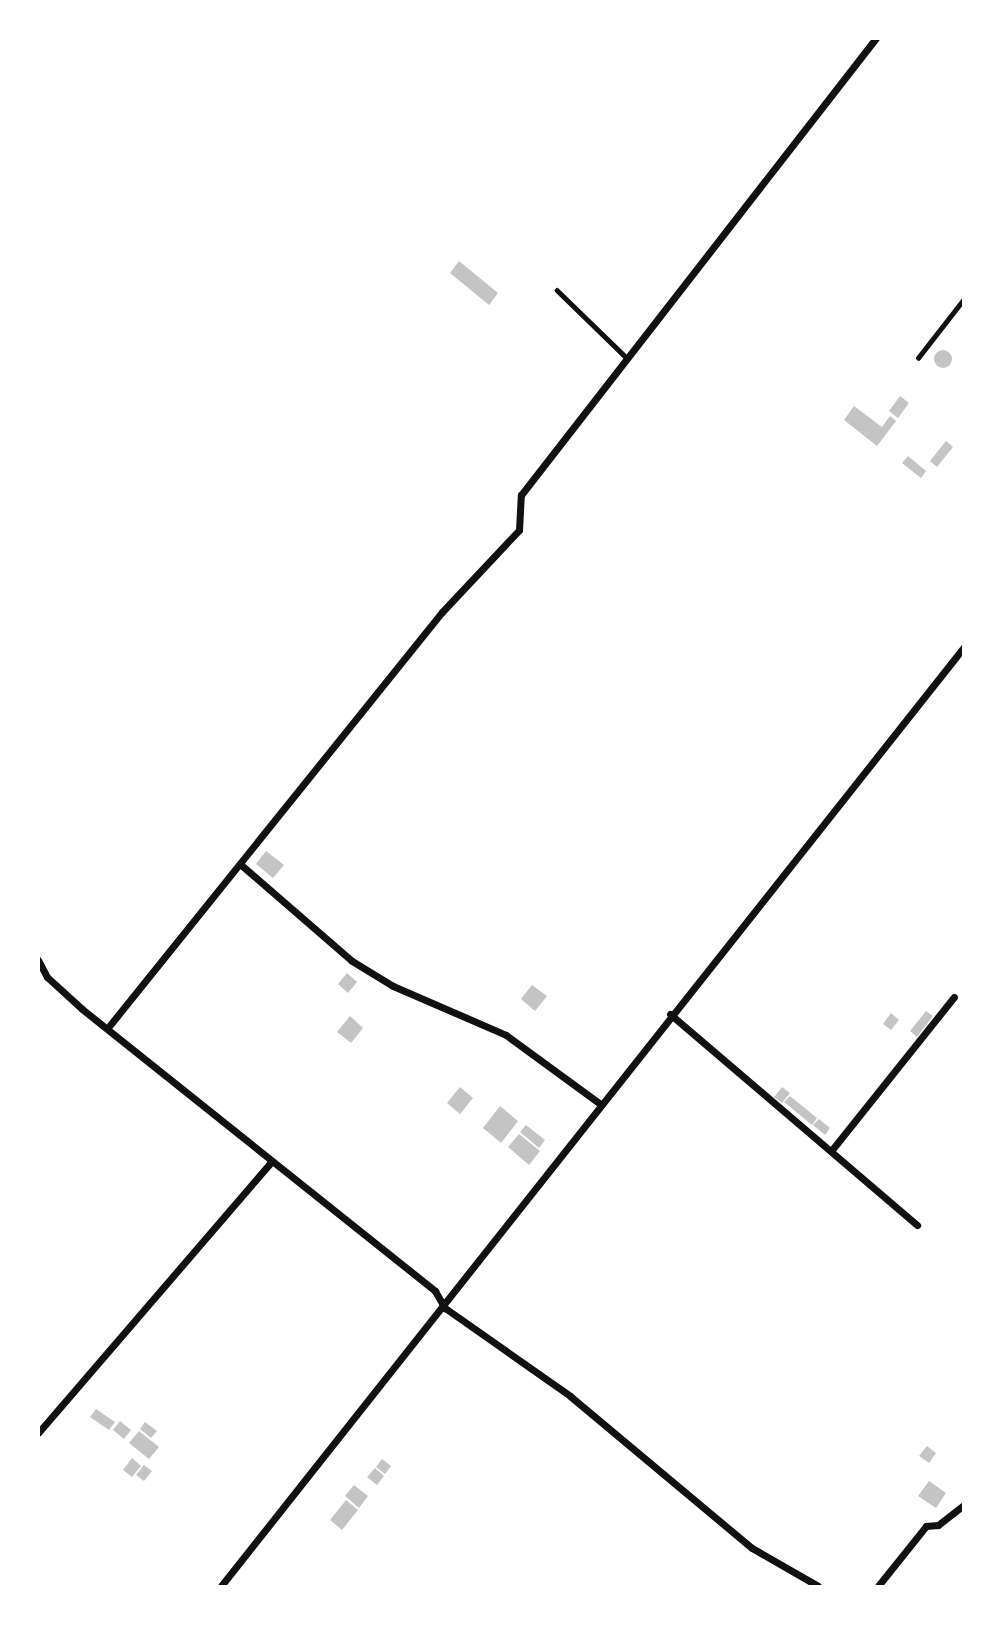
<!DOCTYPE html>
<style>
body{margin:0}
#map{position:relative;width:1002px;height:1625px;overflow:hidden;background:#fff;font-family:"Titillium Web",sans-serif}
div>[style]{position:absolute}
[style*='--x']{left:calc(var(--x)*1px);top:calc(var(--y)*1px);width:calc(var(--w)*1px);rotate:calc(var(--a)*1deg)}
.building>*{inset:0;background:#c4c4c4}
.round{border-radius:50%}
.service>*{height:4.5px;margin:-2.25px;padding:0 2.25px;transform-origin:2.25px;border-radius:2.25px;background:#111}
.minor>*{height:7px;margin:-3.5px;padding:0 3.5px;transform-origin:3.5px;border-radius:3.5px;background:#111}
span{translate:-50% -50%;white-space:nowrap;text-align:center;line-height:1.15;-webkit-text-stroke:7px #fff;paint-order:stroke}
.frame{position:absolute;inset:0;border:40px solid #fff;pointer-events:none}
</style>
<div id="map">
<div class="building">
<i style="clip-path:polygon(459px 261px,498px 293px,489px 305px,450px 273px)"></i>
<i class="round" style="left:934px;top:350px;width:18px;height:18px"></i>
<i style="clip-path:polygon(900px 396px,909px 403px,898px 418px,889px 411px)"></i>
<i style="clip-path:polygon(854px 406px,882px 427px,890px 416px,896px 421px,877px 446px,844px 420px)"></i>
<i style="clip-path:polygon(946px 441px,953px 447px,937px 467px,930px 461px)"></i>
<i style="clip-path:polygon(908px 456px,926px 471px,921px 478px,902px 463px)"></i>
<i style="clip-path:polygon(266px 851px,284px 865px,273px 878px,256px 864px)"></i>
<i style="clip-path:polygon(347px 973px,357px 982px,348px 993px,338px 984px)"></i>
<i style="clip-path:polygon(532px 985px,547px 996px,535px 1011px,521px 999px)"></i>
<i style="clip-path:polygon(926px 1011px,933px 1016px,917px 1037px,910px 1031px)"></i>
<i style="clip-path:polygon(891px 1013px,899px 1020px,891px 1030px,883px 1024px)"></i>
<i style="clip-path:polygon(350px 1016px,363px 1028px,351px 1043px,337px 1032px)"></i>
<i style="clip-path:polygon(460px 1087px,473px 1098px,460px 1114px,447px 1103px)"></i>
<i style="clip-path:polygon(782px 1087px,790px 1093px,782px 1103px,774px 1097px)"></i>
<i style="clip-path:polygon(790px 1096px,817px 1118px,812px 1125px,784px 1102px)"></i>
<i style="clip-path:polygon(500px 1106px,518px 1121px,501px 1143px,483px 1128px)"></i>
<i style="clip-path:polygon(819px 1119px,830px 1128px,825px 1135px,813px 1125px)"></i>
<i style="clip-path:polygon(526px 1125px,545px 1140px,539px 1148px,520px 1132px)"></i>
<i style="clip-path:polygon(519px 1134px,540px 1151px,529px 1165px,508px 1147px)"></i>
<i style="clip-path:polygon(96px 1409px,115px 1422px,109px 1430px,90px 1417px)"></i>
<i style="clip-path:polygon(120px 1421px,131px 1430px,124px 1439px,113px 1430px)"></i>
<i style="clip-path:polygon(145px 1422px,157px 1431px,151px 1438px,140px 1429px)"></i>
<i style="clip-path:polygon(139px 1431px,159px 1447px,149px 1459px,129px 1443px)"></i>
<i style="clip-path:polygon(927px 1446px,936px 1453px,929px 1463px,919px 1456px)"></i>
<i style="clip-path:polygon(132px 1458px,141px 1466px,132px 1477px,123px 1470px)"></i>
<i style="clip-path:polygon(382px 1459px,391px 1466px,385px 1474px,376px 1467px)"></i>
<i style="clip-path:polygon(144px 1465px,152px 1471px,144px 1481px,136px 1475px)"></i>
<i style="clip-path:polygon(375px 1468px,384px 1476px,377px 1485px,367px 1477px)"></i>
<i style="clip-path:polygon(929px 1481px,946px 1493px,936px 1508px,918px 1496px)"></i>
<i style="clip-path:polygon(354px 1485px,368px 1496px,359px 1508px,345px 1496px)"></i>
<i style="clip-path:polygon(346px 1500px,358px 1510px,342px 1530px,330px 1520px)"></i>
</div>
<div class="service">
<i style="--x:557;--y:290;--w:98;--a:44.2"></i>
<i style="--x:918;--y:358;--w:75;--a:-52.1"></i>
</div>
<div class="minor">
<i style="--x:240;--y:864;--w:148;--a:40.9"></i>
<i style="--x:352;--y:961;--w:48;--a:31.4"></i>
<i style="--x:393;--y:986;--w:123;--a:23.4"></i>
<i style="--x:506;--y:1035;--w:115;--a:36.2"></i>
<i style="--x:38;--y:960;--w:19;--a:62"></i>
<i style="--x:47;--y:977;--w:47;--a:42.4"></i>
<i style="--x:82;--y:1009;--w:452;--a:38.6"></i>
<i style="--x:435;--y:1291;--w:20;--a:60"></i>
<i style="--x:445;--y:1308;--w:153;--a:35.1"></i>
<i style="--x:570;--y:1396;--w:237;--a:39.9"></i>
<i style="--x:752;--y:1548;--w:76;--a:29.9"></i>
<i style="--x:670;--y:1014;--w:325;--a:40.5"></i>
<i style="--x:110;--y:1025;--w:530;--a:-51.21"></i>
<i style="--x:442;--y:612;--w:112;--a:-46.8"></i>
<i style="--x:519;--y:530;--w:35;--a:-87"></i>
<i style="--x:521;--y:495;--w:579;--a:-52.16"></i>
<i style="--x:831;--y:1151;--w:197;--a:-51.4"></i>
<i style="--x:38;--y:1433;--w:357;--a:-49.3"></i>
<i style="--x:221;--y:1586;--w:1197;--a:-51.65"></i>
<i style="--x:878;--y:1586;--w:77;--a:-51.3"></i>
<i style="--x:926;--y:1526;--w:12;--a:-5"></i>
<i style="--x:938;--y:1525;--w:31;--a:-38"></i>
</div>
<div class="frame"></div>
</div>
